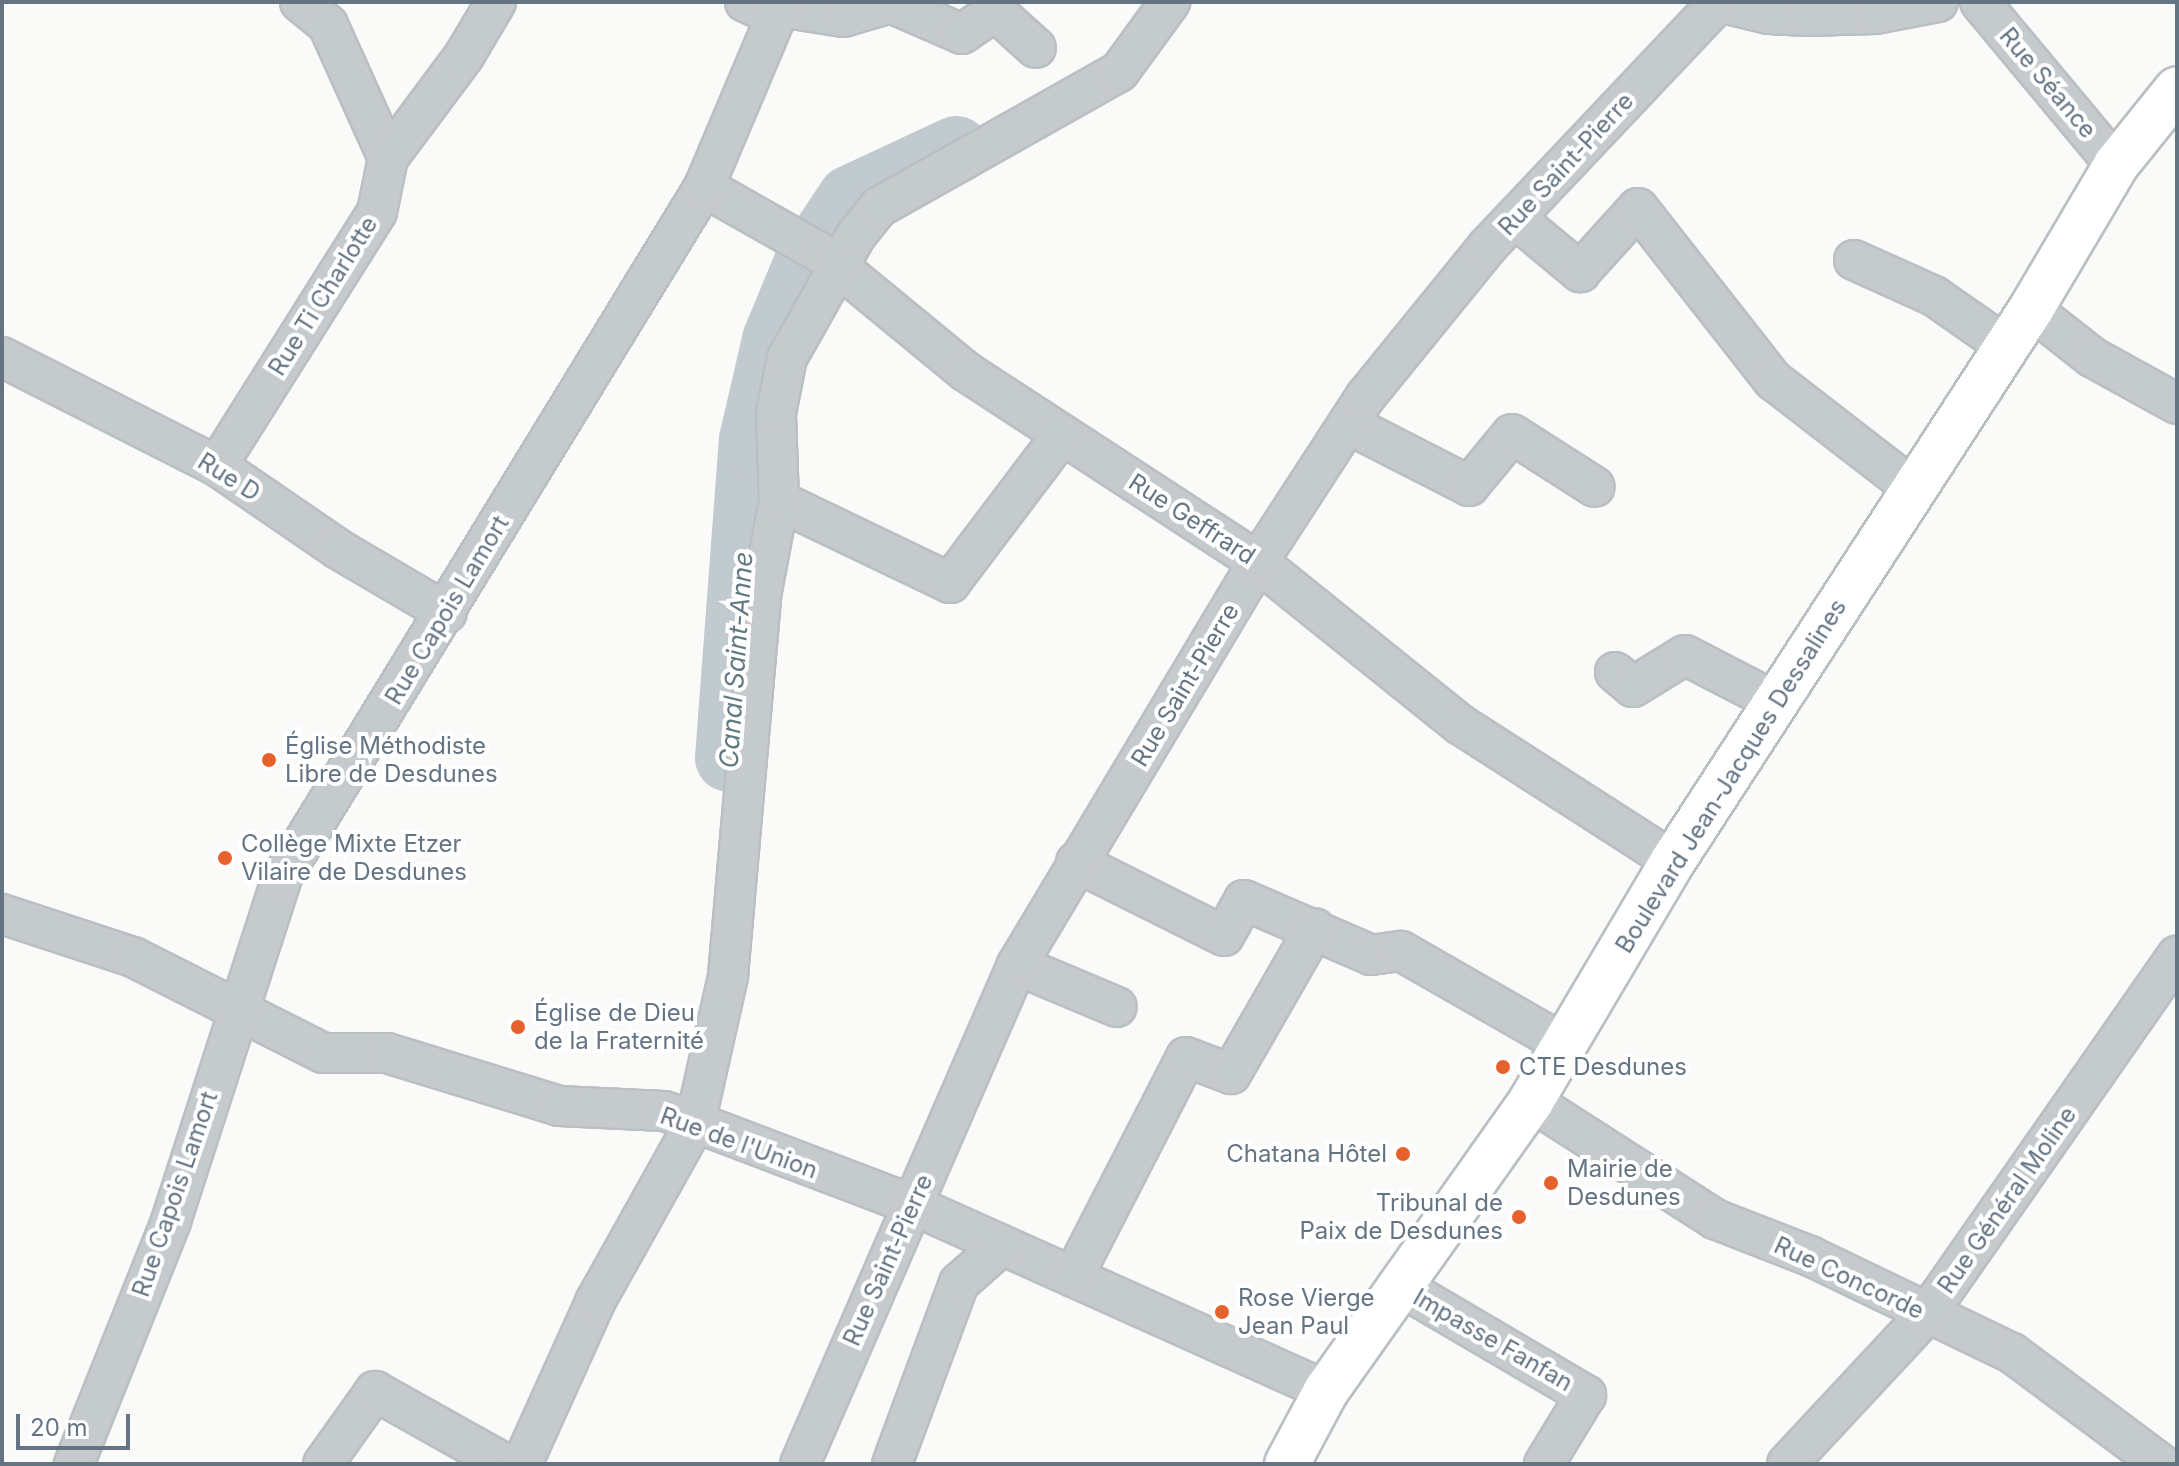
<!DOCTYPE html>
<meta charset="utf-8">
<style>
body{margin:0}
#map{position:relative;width:2179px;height:1466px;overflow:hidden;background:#fafaf8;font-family:Inter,sans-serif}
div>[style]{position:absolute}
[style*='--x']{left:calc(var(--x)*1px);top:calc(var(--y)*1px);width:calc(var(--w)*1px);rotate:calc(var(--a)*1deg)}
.river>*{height:68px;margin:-34px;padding:0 34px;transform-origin:34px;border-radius:34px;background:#c1cacf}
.roads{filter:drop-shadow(2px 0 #babfc4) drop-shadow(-2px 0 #babfc4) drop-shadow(0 2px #babfc4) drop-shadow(0 -2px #babfc4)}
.street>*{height:38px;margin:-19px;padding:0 19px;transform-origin:19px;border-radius:19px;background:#c5cacd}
.secondary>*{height:44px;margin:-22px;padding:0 22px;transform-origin:22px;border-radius:22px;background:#fff}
.dots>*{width:22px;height:22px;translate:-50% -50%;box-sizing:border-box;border:4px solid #fff;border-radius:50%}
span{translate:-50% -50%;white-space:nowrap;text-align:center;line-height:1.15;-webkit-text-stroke:8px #fff;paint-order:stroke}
.street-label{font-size:24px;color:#647483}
.poi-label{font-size:24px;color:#647483}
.left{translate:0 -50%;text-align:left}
.right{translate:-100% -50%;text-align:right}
.water-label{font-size:26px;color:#647a83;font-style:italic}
.frame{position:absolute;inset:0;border:4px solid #647483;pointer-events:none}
.scale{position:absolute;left:16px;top:1414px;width:114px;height:36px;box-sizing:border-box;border:4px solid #647483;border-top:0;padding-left:10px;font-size:24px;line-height:28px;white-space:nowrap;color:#647483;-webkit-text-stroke:6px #fff;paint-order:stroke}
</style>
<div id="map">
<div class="river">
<i style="--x:729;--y:758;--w:319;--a:-85.7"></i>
<i style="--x:753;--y:440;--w:103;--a:-77"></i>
<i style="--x:776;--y:340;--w:81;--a:-67.5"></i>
<i style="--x:807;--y:265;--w:79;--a:-56.3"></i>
<i style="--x:851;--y:199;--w:116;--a:-25"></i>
</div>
<div class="roads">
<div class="street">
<i style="--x:300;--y:2;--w:36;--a:39"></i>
<i style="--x:328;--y:25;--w:146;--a:65.7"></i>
<i style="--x:745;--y:2;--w:34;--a:24"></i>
<i style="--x:1719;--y:2;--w:51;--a:13.5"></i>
<i style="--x:1769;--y:14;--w:38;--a:3"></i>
<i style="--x:1807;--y:16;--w:68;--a:-1.7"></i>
<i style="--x:1875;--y:14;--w:64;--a:-10.8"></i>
<i style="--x:1980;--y:2;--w:212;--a:50.2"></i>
<i style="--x:780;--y:7;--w:64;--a:9"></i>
<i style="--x:843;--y:17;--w:50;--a:-16.3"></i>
<i style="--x:891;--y:3;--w:77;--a:23.6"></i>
<i style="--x:962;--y:34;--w:40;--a:-34.9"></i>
<i style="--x:995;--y:11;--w:55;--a:42.1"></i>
<i style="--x:704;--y:187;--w:138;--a:29.5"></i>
<i style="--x:824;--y:255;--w:183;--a:39.4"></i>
<i style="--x:965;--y:371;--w:350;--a:33.1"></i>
<i style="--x:1258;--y:562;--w:260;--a:38.8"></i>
<i style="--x:1461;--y:725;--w:252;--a:32.7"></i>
<i style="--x:1515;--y:218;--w:85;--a:39.7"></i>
<i style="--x:1580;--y:272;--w:86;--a:-47.8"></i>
<i style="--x:1638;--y:208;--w:219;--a:51.9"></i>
<i style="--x:1773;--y:380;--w:178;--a:37.7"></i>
<i style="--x:1854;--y:260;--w:88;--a:24.2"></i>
<i style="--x:1934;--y:296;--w:89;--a:34.9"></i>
<i style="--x:2031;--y:309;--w:78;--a:38.2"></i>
<i style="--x:2092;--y:357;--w:97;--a:28.9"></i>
<i style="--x:2;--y:357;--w:241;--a:26.9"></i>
<i style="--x:217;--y:466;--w:147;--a:34.4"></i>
<i style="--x:338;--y:549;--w:126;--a:30.4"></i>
<i style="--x:1348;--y:424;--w:136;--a:27.1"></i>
<i style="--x:1469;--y:486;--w:67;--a:-50.4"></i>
<i style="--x:1512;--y:434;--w:98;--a:32.6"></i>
<i style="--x:217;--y:466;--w:300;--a:-57.8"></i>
<i style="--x:377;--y:212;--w:55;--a:-78.5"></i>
<i style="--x:388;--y:158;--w:127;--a:-53.3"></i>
<i style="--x:464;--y:56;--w:63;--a:-59.3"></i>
<i style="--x:779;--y:501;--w:190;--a:25.6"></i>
<i style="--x:950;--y:583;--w:186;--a:-52.9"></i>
<i style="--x:1615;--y:672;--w:23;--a:40"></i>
<i style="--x:1633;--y:687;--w:61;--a:-31.6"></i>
<i style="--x:1685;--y:655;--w:102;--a:27.3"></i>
<i style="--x:1076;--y:862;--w:165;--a:26.6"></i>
<i style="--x:1224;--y:936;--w:41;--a:-60.9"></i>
<i style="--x:1244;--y:900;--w:138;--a:23.4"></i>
<i style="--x:1371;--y:955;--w:30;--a:-8"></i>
<i style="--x:1401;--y:951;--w:189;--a:29.8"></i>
<i style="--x:2;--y:914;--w:138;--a:18.2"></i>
<i style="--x:133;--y:957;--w:213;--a:26.8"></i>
<i style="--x:323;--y:1053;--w:64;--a:0"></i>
<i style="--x:387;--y:1053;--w:180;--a:17.1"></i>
<i style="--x:559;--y:1106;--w:105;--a:2.7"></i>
<i style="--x:664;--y:1111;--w:21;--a:19"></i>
<i style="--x:684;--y:1118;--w:245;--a:20.8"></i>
<i style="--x:913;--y:1205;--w:453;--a:24.2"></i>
<i style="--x:1017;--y:965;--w:108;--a:22.8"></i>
<i style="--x:1531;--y:1101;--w:219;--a:32.7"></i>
<i style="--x:1715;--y:1219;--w:102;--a:21.3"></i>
<i style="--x:1810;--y:1256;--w:224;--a:25.7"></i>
<i style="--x:2012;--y:1353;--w:186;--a:36.7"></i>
<i style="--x:1073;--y:1277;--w:247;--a:-62.8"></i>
<i style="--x:1186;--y:1057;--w:48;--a:20.7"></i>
<i style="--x:1231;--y:1074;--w:168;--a:-60.1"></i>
<i style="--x:1400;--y:1286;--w:216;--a:30.4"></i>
<i style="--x:1586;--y:1395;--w:81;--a:121.3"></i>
<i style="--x:74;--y:1464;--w:262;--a:-68.2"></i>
<i style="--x:171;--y:1221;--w:361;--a:-72.1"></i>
<i style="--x:282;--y:877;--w:809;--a:-58.55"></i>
<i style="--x:704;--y:187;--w:201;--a:-67.1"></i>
<i style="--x:323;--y:1464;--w:90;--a:-54.5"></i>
<i style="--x:375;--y:1391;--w:149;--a:29.3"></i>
<i style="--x:522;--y:1464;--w:178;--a:-65.7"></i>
<i style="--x:595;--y:1302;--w:205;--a:-60.8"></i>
<i style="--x:695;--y:1123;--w:151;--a:-77.3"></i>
<i style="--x:728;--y:976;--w:381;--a:-85"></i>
<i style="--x:761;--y:596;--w:97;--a:-79.3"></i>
<i style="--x:779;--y:501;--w:88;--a:-92"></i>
<i style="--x:776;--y:413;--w:56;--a:-78.7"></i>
<i style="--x:787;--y:358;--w:142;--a:-60.6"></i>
<i style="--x:857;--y:234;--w:35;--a:-51"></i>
<i style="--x:879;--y:207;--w:275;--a:-29.4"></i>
<i style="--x:1119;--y:72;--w:87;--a:-53.9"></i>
<i style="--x:800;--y:1464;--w:544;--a:-66.5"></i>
<i style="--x:1017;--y:965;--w:470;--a:-59.1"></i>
<i style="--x:1258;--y:562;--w:198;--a:-57"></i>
<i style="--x:1366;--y:396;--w:192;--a:-50.9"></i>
<i style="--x:1487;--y:247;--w:337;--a:-46.6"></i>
<i style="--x:892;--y:1464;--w:193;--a:-69.7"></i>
<i style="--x:959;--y:1283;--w:57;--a:-41.5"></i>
<i style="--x:1787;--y:1464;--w:205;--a:-47"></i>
<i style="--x:1927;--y:1314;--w:437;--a:-55.1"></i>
</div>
<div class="secondary">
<i style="--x:1287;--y:1464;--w:83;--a:-61.9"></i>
<i style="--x:1326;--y:1391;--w:355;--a:-54.7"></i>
<i style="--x:1531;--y:1101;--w:279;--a:-59.4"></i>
<i style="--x:1673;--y:861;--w:658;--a:-57.03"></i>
<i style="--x:2031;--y:309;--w:167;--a:-59.4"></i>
<i style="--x:2116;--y:165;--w:97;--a:-51.2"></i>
</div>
</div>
<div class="dots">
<i style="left:269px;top:760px;background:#e6612b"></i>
<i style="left:225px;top:858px;background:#e6612b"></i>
<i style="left:518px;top:1027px;background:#e6612b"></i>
<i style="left:1503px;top:1067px;background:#e6612b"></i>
<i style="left:1403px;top:1154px;background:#e6612b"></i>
<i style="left:1551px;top:1183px;background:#e6612b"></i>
<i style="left:1519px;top:1217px;background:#e6612b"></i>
<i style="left:1222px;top:1312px;background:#e6612b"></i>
</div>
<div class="street-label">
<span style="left:2048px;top:83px;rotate:50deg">Rue Séance</span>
<span style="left:1566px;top:164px;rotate:-47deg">Rue Saint-Pierre</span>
<span style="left:323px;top:296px;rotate:-58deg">Rue Ti Charlotte</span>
<span style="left:229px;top:477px;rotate:32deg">Rue D</span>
<span style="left:1192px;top:519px;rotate:33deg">Rue Geffrard</span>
<span style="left:447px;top:610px;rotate:-59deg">Rue Capois Lamort</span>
<span style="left:1185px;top:685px;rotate:-59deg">Rue Saint-Pierre</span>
<span style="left:1731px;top:776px;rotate:-58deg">Boulevard Jean-Jacques Dessalines</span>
<span style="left:739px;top:1143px;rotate:20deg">Rue de l'Union</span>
<span style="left:175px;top:1194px;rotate:-71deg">Rue Capois Lamort</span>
<span style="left:2007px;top:1200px;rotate:-55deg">Rue Général Moline</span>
<span style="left:888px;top:1260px;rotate:-66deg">Rue Saint-Pierre</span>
<span style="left:1849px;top:1278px;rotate:25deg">Rue Concorde</span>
<span style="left:1493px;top:1340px;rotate:30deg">Impasse Fanfan</span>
</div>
<div class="poi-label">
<span class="left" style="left:285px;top:760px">Église Méthodiste<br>Libre de Desdunes</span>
<span class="left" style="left:241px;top:858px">Collège Mixte Etzer<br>Vilaire de Desdunes</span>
<span class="left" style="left:534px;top:1027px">Église de Dieu<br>de la Fraternité</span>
<span class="left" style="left:1519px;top:1067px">CTE Desdunes</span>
<span class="right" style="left:1387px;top:1154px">Chatana Hôtel</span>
<span class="left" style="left:1567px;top:1183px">Mairie de<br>Desdunes</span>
<span class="right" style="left:1503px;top:1217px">Tribunal de<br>Paix de Desdunes</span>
<span class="left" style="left:1238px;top:1312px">Rose Vierge<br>Jean Paul</span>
</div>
<div class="water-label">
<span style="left:736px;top:660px;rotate:-86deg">Canal Saint-Anne</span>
</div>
<div class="frame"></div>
<div class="scale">20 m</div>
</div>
